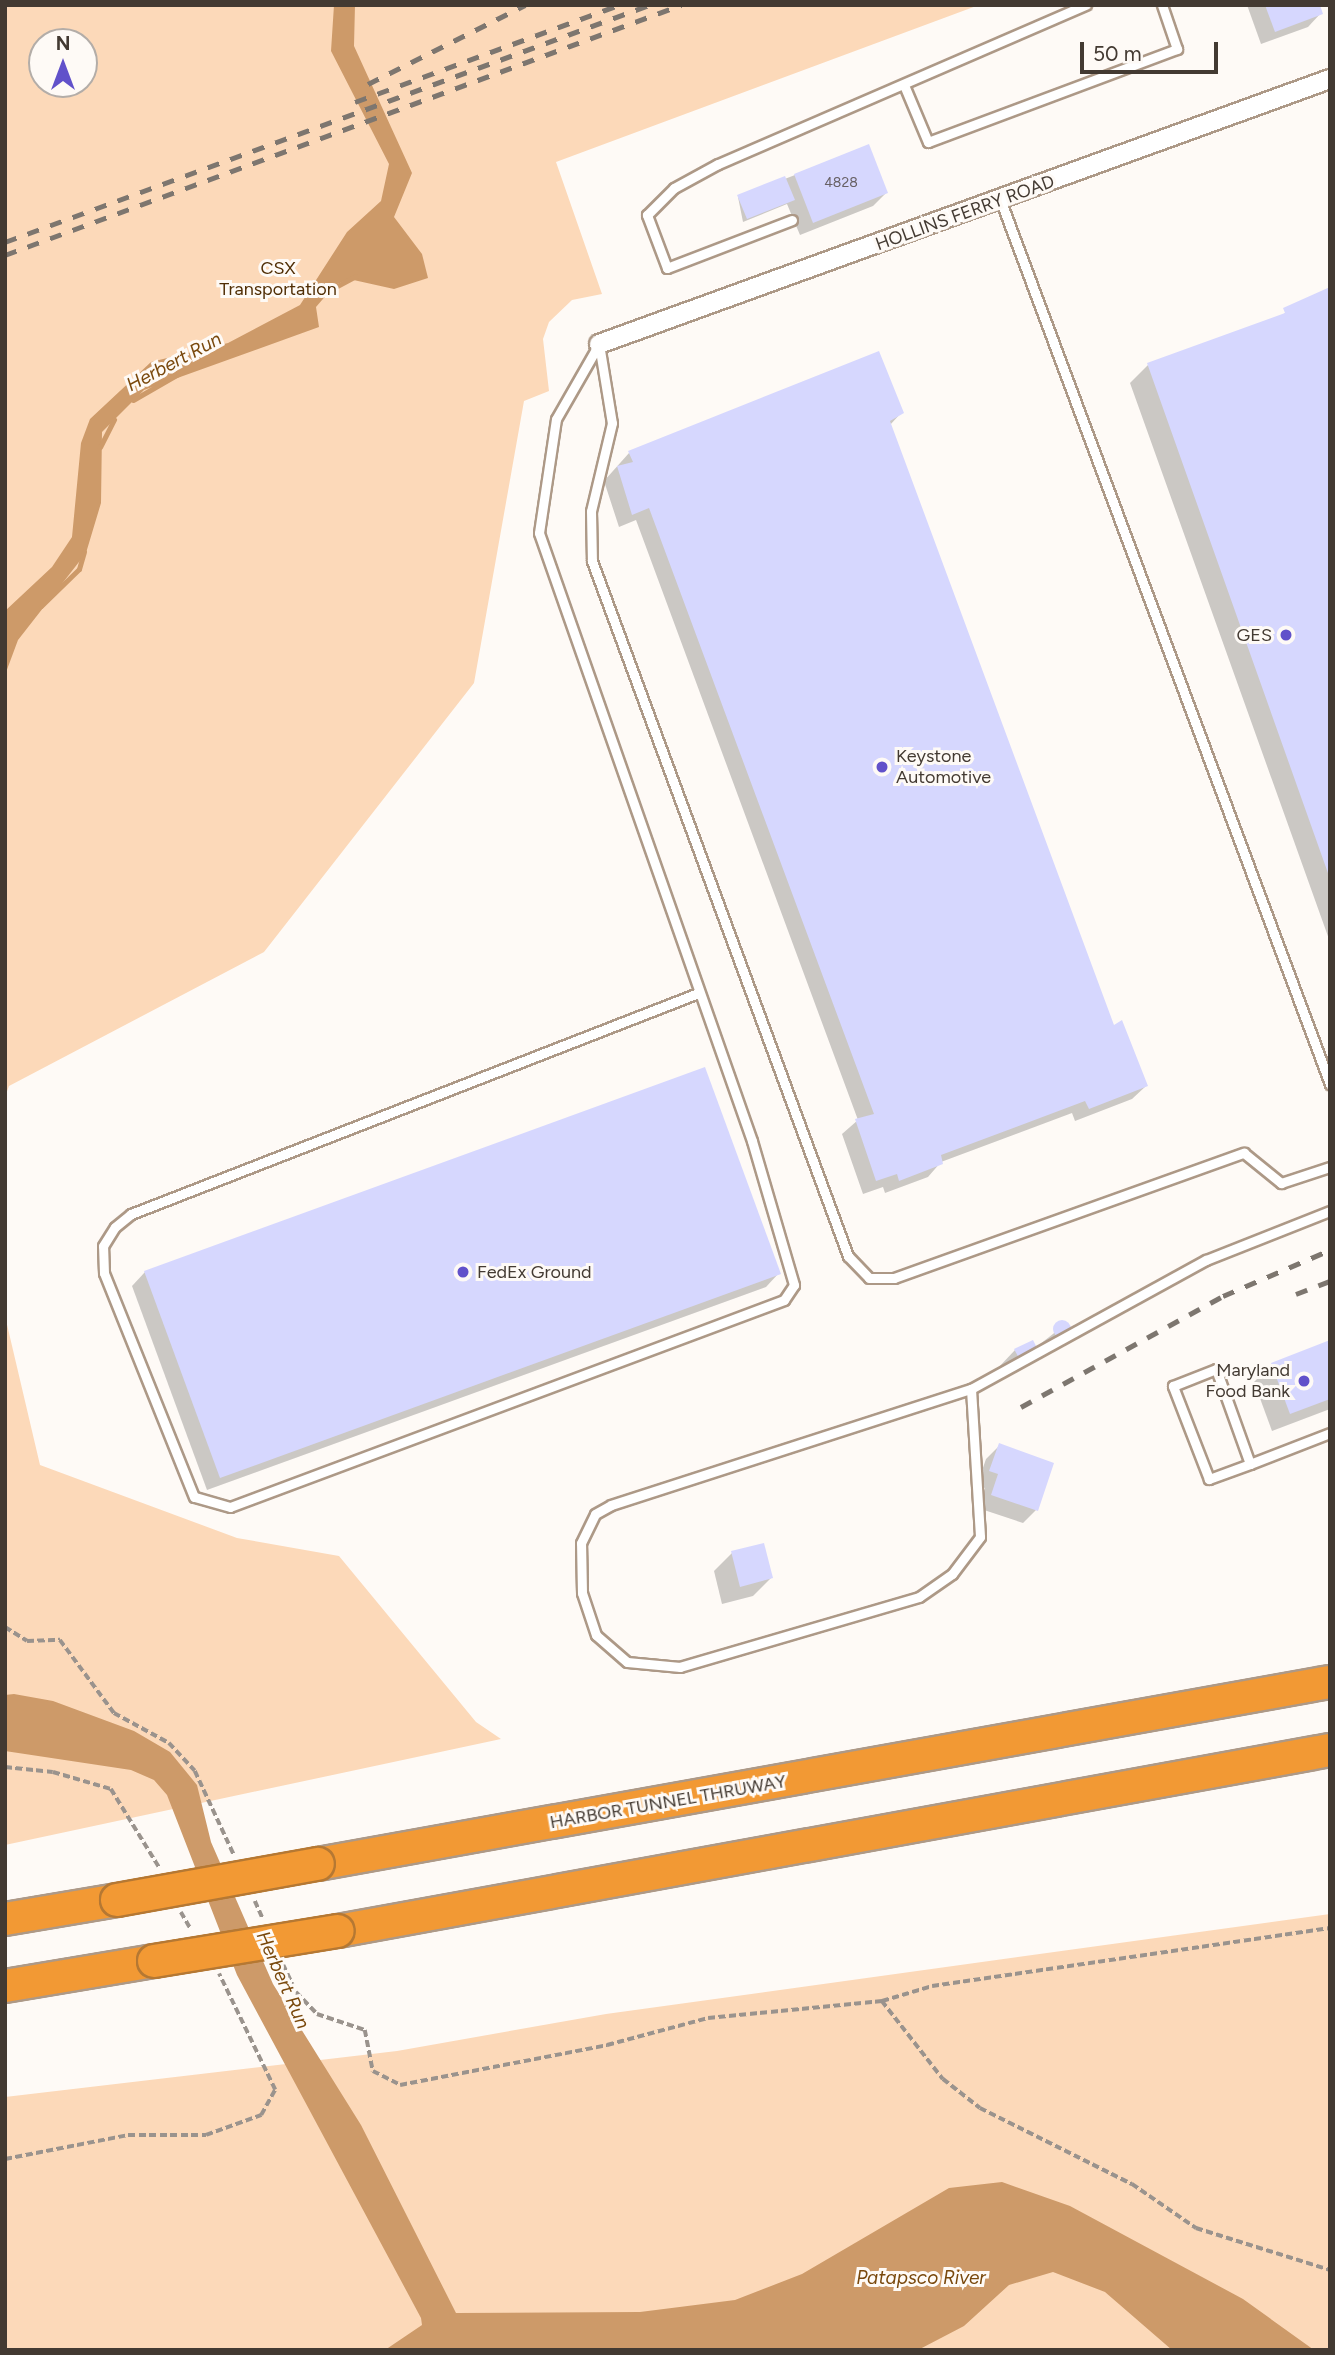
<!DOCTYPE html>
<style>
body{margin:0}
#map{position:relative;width:1335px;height:2355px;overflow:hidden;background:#fefaf6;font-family:Figtree,sans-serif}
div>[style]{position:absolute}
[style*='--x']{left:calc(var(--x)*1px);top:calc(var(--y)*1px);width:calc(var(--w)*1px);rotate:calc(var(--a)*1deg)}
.green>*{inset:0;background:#fcd9b9}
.water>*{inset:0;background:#cd9a69}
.shadow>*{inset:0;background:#0003}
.stream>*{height:5px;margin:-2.5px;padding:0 2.5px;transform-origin:2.5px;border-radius:2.5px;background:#cd9a69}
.building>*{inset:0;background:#d6d7fe}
.round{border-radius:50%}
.path>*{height:3.5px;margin-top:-1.75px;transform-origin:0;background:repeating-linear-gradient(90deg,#9a938d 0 7px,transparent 0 10.5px)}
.roads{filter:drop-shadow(2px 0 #ad9987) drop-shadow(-2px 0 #ad9987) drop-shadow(0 2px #ad9987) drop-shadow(0 -2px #ad9987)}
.service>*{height:9px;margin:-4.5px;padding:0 4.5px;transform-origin:4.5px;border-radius:4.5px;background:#fff}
.minor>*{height:18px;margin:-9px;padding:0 9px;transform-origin:9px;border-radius:9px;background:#fff}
.motorway>*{height:32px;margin:-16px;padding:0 16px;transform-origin:16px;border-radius:16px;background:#f29934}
.rail>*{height:5px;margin-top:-2.5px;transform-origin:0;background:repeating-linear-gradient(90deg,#7d766f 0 12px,transparent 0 24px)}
.bridges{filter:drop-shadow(2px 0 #b57833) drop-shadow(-2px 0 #b57833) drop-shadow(0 2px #b57833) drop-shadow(0 -2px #b57833)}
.motorway-bridge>*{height:32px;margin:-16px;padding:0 16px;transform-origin:16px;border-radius:16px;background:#f29934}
.dots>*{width:19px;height:19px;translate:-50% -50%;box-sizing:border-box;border:4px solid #fefaf6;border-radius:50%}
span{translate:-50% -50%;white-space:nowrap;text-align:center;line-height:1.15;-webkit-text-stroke:6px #fefaf6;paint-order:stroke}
.number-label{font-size:14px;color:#686165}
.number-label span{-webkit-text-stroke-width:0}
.street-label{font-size:18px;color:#433a32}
.park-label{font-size:18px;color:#502e05}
.poi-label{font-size:18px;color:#433a32}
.right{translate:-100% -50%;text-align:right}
.left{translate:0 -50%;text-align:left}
.water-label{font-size:19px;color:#79480c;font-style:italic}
.frame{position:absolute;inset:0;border:7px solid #433a32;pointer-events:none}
.north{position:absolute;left:28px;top:28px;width:70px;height:70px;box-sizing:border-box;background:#fefaf6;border:2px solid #b3ada8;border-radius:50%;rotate:0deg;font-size:19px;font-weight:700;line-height:28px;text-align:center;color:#433a32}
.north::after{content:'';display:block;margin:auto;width:24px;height:32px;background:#6151ca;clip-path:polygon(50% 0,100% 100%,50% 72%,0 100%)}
.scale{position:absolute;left:1080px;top:42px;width:138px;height:32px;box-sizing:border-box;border:4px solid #433a32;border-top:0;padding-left:9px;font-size:21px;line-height:24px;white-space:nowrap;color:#433a32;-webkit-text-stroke:5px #fefaf6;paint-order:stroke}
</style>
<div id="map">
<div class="green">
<i style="clip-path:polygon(evenodd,5px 5px,979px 5px,556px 162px,602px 294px,572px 300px,549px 322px,543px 339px,549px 391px,524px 401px,474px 683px,264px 952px,9px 1086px,5px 1097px,5px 5px,42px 42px,84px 42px,84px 84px,42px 84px,42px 42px)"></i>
<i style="clip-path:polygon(5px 1316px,40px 1465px,237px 1538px,339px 1556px,476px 1722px,501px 1739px,5px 1845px)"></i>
<i style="clip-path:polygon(1330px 1914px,1330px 2350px,5px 2350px,5px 2097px,397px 2051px,606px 2014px)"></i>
</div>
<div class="water">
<i style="clip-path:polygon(334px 5px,355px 5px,354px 46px,412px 173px,394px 217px,422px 254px,428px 278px,394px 289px,349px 279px,335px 285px,316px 307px,319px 327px,144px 390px,102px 432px,101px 503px,86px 553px,18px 640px,5px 675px,5px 611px,52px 567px,72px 537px,81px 443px,90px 419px,151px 362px,228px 343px,300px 305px,347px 232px,381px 201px,389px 164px,331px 51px)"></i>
<i style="clip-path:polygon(14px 1694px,53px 1701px,134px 1731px,170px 1752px,197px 1785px,211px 1842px,273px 1984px,361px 2125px,456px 2313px,640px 2312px,735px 2300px,802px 2274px,949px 2188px,1002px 2182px,1070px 2206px,1243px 2299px,1314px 2350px,1172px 2350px,1105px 2292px,1053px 2272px,1009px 2285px,964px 2326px,918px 2350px,385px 2350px,422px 2325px,421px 2318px,237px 1975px,167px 1795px,154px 1780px,131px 1770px,5px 1751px,5px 1695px)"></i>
</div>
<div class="shadow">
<i style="clip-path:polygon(1247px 5px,1318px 5px,1321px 13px,1308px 27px,1261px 44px)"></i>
<i style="clip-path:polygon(795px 175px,886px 193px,873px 206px,800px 235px,787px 204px,743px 222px,738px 197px)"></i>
<i style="clip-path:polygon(1330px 290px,1330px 942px,1130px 383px,1148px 365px,1274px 319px)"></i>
<i style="clip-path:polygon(902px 412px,890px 425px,1113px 1027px,1146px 1086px,1132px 1099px,1075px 1121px,1072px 1113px,941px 1162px,928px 1177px,885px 1193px,883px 1187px,863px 1194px,842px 1134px,858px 1120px,636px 520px,619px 527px,604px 481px,629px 453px)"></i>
<i style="clip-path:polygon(145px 1272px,779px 1273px,766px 1287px,207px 1490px,132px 1286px)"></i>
<i style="clip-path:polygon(1067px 1323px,1072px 1329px,1002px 1377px,997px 1369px,1015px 1350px,1035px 1348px)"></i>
<i style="clip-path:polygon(1330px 1342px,1330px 1409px,1272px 1431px,1254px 1382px,1272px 1364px)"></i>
<i style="clip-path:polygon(1000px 1445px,1036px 1510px,1023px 1523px,978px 1508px,985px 1488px,977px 1485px,986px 1459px)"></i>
<i style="clip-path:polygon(732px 1553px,771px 1578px,753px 1596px,722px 1604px,714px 1571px)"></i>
</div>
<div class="stream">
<i style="--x:324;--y:293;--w:36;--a:-28"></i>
<i style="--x:133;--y:400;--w:60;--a:-30"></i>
<i style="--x:100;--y:447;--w:31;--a:-63"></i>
<i style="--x:41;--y:606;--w:53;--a:-44.2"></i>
<i style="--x:79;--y:569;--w:18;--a:-74"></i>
</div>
<div class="building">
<i style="clip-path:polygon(1265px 5px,1320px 5px,1323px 14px,1275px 32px)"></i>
<i style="clip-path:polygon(869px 144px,888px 193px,813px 223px,794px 174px)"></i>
<i style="clip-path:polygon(785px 176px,795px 200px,747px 219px,737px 195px)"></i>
<i style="clip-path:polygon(1330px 287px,1330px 876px,1329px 876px,1147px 363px,1285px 313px,1283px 308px)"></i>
<i style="clip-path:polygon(879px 351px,904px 413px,890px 421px,1114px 1025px,1122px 1020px,1148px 1086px,1089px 1109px,1085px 1101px,941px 1155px,943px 1164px,899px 1181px,897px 1174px,876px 1181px,855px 1119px,874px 1114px,649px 508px,632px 515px,617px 466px,633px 462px,628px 451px)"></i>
<i style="clip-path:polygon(705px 1067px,781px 1274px,220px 1478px,144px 1271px)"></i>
<i class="round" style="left:1053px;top:1320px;width:18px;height:18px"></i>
<i style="clip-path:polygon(1033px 1340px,1038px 1350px,1020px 1360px,1014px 1349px)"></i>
<i style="clip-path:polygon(1330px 1340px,1330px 1399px,1290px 1414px,1271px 1363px)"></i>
<i style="clip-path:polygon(999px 1443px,1054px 1463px,1038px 1511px,991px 1495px,998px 1474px,989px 1471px)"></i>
<i style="clip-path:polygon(764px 1543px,773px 1578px,740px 1587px,731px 1551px)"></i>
</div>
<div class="path">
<i style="--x:5;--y:1627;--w:26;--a:32"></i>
<i style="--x:27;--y:1641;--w:33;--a:-2"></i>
<i style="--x:60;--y:1640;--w:91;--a:53.5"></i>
<i style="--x:114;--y:1713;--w:63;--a:28.6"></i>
<i style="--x:169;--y:1743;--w:38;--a:47"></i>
<i style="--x:195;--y:1771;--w:93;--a:65.1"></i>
<i style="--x:5;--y:1767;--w:48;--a:5.9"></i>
<i style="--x:53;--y:1772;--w:60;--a:16.3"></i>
<i style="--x:111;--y:1789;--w:92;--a:58.4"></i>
<i style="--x:255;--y:1901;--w:20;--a:66"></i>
<i style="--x:181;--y:1912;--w:20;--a:60"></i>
<i style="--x:283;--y:1964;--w:31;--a:65"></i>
<i style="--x:296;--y:1992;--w:30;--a:46"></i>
<i style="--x:317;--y:2014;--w:51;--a:18.4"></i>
<i style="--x:365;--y:2030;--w:42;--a:79"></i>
<i style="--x:373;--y:2071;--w:30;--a:27"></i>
<i style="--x:400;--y:2085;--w:211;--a:-10.9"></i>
<i style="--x:607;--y:2045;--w:105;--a:-15"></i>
<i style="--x:708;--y:2018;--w:175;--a:-5.6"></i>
<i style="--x:882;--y:2001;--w:52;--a:-16.7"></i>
<i style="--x:932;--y:1986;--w:402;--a:-8.3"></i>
<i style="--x:882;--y:2001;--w:99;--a:52"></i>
<i style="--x:943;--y:2079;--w:47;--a:38.1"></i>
<i style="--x:980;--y:2108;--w:170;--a:26.6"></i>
<i style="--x:1132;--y:2184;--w:78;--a:34.5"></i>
<i style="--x:1196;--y:2228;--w:140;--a:17.4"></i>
<i style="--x:5;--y:2159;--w:125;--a:-11"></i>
<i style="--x:128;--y:2135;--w:78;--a:0"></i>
<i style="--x:206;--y:2135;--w:59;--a:-20"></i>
<i style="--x:261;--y:2115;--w:29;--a:-61"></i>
<i style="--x:275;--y:2090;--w:129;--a:-115.8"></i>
</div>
<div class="roads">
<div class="service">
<i style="--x:904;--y:85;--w:62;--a:67.2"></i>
<i style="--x:928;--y:142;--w:266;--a:-20.5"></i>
<i style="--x:1177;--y:49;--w:46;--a:-108.8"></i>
<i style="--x:1000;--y:199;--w:945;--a:69.55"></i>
<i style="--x:792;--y:220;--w:134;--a:159"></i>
<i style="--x:667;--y:268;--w:57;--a:-110.7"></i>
<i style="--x:647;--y:215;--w:38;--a:-45"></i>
<i style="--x:674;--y:188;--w:50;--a:-28.6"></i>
<i style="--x:718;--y:164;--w:401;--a:-23.4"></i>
<i style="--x:599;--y:344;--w:86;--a:119.8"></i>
<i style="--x:556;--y:419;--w:115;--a:98.5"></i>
<i style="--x:539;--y:533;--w:644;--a:70.69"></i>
<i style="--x:752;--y:1141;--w:150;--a:73.7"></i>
<i style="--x:794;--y:1285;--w:18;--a:124"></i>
<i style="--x:784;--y:1300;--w:591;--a:159.51"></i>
<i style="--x:230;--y:1507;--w:37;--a:-164"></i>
<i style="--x:194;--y:1497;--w:241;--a:-111.9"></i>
<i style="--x:104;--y:1273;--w:27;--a:-92"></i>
<i style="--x:103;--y:1246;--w:22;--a:-58"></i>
<i style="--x:115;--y:1227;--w:21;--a:-39"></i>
<i style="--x:131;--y:1214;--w:609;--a:-21.29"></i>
<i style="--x:599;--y:344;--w:80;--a:80.7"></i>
<i style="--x:612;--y:423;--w:90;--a:103.4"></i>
<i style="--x:591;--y:511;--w:50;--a:88.9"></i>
<i style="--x:592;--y:561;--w:741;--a:69.78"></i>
<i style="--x:848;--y:1256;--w:30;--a:46"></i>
<i style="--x:869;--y:1278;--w:25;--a:0"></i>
<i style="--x:894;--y:1278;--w:372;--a:-19.7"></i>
<i style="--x:1244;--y:1153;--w:48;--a:39"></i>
<i style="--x:1281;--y:1183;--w:52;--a:-18.1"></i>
<i style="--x:971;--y:1389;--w:148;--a:86.5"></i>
<i style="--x:980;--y:1537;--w:46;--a:127.1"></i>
<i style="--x:952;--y:1574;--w:40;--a:145.1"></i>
<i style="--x:919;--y:1597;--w:249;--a:163.7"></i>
<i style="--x:680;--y:1667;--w:53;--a:-174.6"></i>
<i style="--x:627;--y:1662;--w:41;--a:-138.9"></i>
<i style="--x:596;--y:1635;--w:44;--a:-108.4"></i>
<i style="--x:582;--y:1593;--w:50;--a:-91.1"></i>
<i style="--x:581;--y:1543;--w:32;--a:-64"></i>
<i style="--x:595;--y:1514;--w:18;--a:-29"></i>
<i style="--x:611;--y:1505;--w:378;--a:-17.9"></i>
<i style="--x:971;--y:1389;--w:268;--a:-28.8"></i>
<i style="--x:1206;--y:1260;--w:133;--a:-21.6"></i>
<i style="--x:1250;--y:1464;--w:44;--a:159.9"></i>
<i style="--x:1209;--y:1479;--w:100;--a:-111.2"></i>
<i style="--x:1173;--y:1386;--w:46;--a:-21.6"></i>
<i style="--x:1216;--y:1369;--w:101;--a:70.3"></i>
<i style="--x:1250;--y:1464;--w:86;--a:-21.2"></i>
</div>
<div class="minor">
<i style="--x:599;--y:344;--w:778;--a:-19.93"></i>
</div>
<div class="motorway">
<i style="--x:318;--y:1864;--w:1028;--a:-10.2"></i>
<i style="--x:5;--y:1919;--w:114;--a:-9.6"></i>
<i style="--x:338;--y:1931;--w:1008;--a:-10.34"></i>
<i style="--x:5;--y:1986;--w:151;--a:-9.5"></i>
</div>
</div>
<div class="rail">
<i style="--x:368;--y:84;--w:176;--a:-26.7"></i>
<i style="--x:355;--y:102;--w:280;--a:-20.2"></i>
<i style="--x:5;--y:242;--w:686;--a:-20.2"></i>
<i style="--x:5;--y:255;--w:721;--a:-20.3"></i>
<i style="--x:1296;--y:1294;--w:36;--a:-21"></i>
<i style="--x:1021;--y:1407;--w:230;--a:-28.8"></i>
<i style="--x:1223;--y:1296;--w:116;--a:-23.3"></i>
</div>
<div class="bridges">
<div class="motorway-bridge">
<i style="--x:117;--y:1900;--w:204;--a:-10.2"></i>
<i style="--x:154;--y:1961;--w:186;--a:-9.3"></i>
</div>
</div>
<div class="dots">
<i style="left:1286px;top:635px;background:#6151ca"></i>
<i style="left:882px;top:767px;background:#6151ca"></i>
<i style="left:463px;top:1272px;background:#6151ca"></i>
<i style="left:1304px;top:1381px;background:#6151ca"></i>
</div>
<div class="number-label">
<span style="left:841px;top:183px">4828</span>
</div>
<div class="street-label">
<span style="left:965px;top:213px;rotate:-20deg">HOLLINS FERRY ROAD</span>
<span style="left:668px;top:1802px;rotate:-10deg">HARBOR TUNNEL THRUWAY</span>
</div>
<div class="park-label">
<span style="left:278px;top:279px">CSX<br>Transportation</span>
</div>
<div class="poi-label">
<span class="right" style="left:1272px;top:635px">GES</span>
<span class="left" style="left:896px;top:767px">Keystone<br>Automotive</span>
<span class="left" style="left:477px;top:1272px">FedEx Ground</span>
<span class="right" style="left:1290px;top:1381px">Maryland<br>Food Bank</span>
</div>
<div class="water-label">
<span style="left:174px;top:362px;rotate:-28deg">Herbert Run</span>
<span style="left:283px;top:1980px;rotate:66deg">Herbert Run</span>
<span style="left:921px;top:2278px">Patapsco River</span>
</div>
<div class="frame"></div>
<div class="north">N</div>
<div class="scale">50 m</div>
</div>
